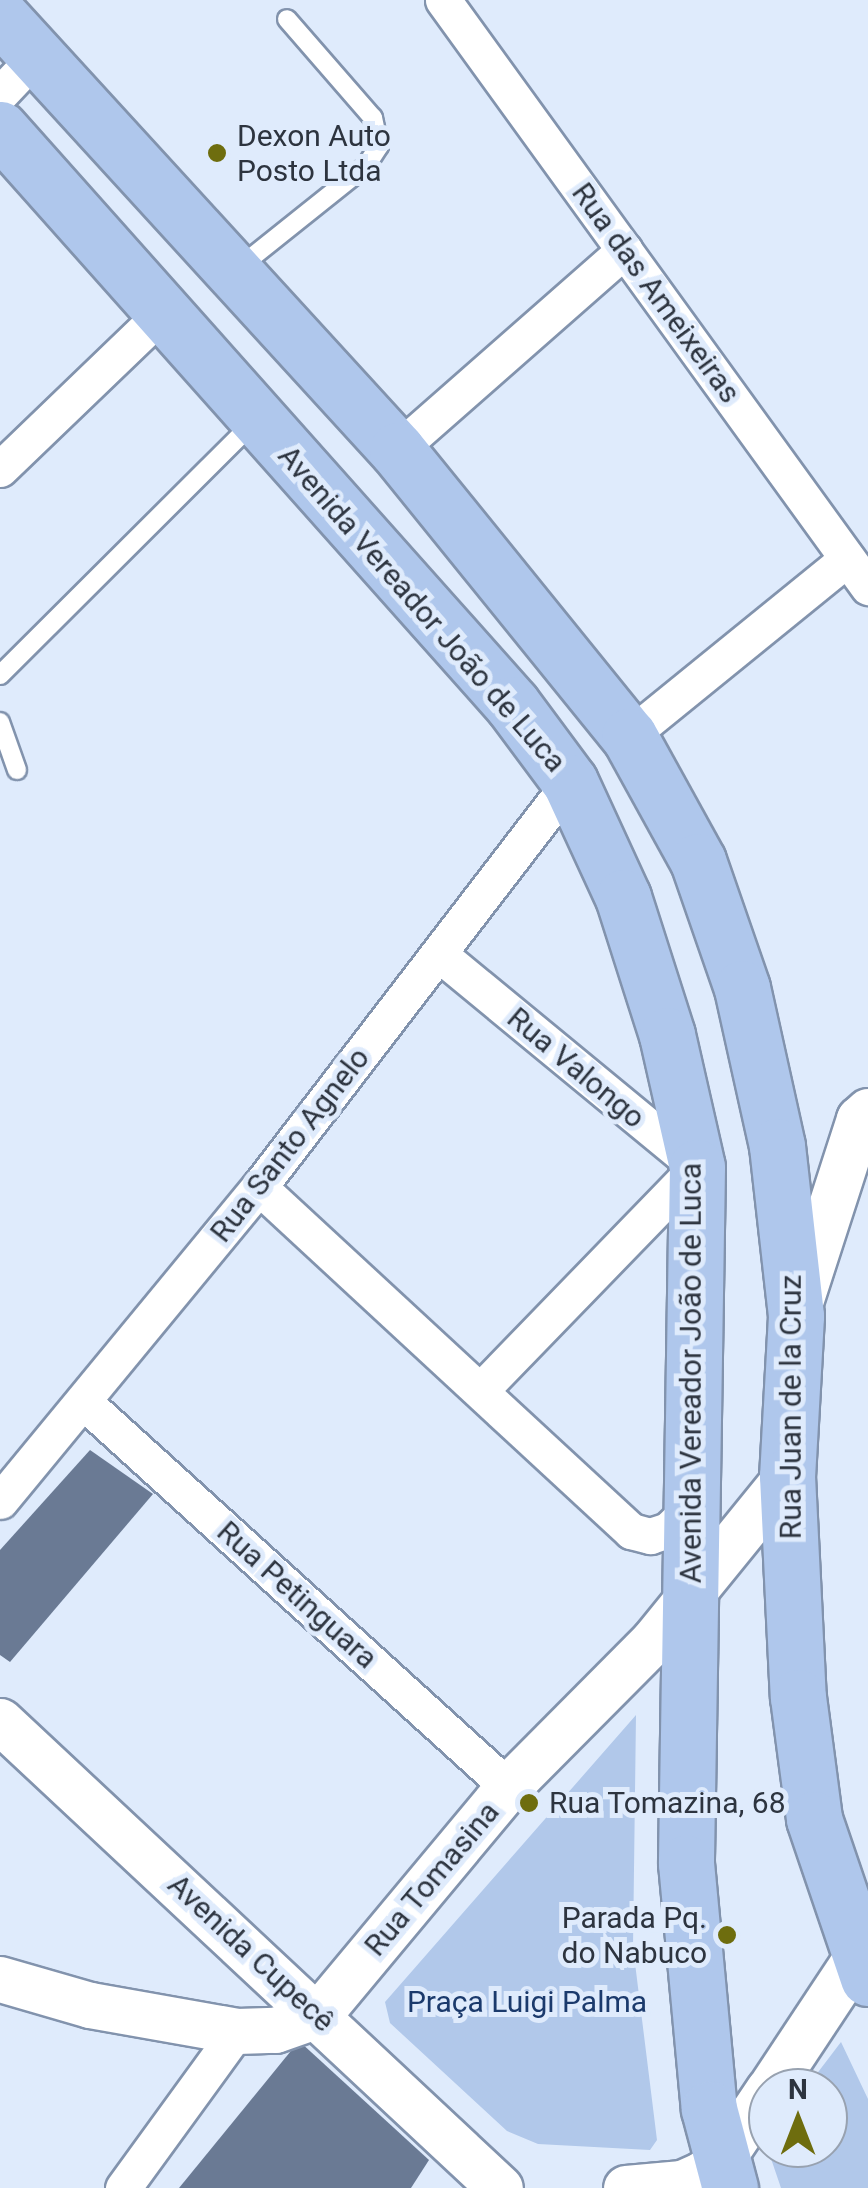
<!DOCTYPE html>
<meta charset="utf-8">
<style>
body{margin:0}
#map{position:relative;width:868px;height:2188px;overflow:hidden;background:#dfebfc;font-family:Roboto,sans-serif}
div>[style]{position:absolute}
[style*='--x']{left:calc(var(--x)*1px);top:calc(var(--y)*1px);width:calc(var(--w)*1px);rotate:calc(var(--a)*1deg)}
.green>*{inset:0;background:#b1c8ea}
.building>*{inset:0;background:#6a7a94}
.roads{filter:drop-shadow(2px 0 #8293ad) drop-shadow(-2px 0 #8293ad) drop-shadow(0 2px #8293ad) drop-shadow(0 -2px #8293ad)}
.service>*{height:18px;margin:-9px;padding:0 9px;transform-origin:9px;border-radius:9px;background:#fff}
.minor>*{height:35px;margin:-17.5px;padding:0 17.5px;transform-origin:17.5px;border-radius:17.5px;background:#fff}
.tertiary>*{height:45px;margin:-22.5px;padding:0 22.5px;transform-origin:22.5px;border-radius:22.5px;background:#fff}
.primary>*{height:55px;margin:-27.5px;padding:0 27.5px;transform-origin:27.5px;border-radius:27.5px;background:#afc7ec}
.dots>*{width:28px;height:28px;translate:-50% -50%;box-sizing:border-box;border:5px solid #dfebfc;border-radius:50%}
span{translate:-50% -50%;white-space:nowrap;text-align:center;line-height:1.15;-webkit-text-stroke:10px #dfebfc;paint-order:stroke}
.poi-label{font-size:30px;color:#2d343f}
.left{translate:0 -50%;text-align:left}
.right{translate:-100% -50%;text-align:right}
.street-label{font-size:30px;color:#2d343f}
.park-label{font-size:30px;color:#1b3a6c}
.north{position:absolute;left:748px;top:2068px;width:100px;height:100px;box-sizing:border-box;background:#dfebfc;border:2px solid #98a2b0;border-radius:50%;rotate:0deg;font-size:28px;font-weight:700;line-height:40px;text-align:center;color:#2d343f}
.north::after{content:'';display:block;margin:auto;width:35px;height:45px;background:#6e6d0e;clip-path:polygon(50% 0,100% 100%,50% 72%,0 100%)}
</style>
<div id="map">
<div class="green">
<i style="clip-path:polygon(636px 1715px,633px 1947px,657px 2140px,650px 2150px,538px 2144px,507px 2131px,390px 2023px,385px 2002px)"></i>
<i style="clip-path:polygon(841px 2042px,868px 2099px,868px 2188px,781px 2188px,765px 2141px,768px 2148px,828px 2148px,828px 2088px,806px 2088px)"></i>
</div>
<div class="building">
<i style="clip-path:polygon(90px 1450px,153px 1494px,10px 1662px,0 1655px,0 1550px)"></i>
<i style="clip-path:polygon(299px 2041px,429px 2160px,411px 2188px,179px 2188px)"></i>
</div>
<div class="roads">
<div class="service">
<i style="--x:237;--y:269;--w:165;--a:-38.6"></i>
<i style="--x:366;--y:166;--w:24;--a:-57"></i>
<i style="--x:379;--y:146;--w:29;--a:-102"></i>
<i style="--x:373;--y:118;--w:131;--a:-131"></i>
<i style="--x:0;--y:675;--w:359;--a:-44.9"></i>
<i style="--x:0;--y:722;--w:51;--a:70.5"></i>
</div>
<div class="minor">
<i style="--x:443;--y:0;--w:725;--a:54.09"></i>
<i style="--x:0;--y:94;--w:52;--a:-46.5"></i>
<i style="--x:397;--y:450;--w:303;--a:-41.3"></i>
<i style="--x:0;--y:469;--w:226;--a:-43.9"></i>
<i style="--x:629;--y:736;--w:281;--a:-39.1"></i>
<i style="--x:439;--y:954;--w:335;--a:39.5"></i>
<i style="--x:697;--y:1167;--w:310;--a:134.1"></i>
<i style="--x:259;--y:1187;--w:507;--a:42.76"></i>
<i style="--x:631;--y:1531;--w:20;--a:15"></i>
<i style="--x:650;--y:1536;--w:19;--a:-18"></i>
<i style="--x:668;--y:1530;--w:32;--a:-44"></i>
<i style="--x:85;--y:1403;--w:571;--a:42.23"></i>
<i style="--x:0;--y:1501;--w:407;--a:-50.5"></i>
<i style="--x:259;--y:1187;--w:511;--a:-52.48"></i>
<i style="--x:123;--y:2188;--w:194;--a:-54"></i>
</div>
<div class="tertiary">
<i style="--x:797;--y:1311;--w:202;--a:-72.1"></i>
<i style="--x:859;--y:1119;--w:12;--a:-42"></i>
<i style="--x:0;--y:1721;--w:684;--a:43.05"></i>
<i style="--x:0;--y:1979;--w:94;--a:16.1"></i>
<i style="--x:90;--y:2005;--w:149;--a:10"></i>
<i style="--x:237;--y:2031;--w:38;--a:-2"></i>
<i style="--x:275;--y:2030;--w:46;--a:-19.2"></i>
<i style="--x:318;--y:2015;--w:297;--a:-50.2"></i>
<i style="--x:508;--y:1787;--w:206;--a:-45.2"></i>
<i style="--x:653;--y:1641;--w:213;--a:-50.9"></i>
<i style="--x:770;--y:2088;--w:178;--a:-56.5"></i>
<i style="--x:626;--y:2188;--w:56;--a:-5.1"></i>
<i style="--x:682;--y:2183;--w:22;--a:-24"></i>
<i style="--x:702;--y:2174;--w:24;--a:-36"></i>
<i style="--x:721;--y:2160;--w:84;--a:-56.1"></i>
</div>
<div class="primary">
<i style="--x:0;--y:16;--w:588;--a:47.55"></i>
<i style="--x:397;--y:450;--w:368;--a:51"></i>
<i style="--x:629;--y:736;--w:143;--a:61.1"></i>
<i style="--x:698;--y:861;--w:134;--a:70.9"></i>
<i style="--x:742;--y:988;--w:162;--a:77.5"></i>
<i style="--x:777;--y:1146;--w:171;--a:83.6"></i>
<i style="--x:796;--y:1316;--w:160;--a:93.2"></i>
<i style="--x:787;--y:1476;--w:221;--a:87.2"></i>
<i style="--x:798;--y:1697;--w:123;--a:82.5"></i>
<i style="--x:814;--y:1819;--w:168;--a:71.2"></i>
<i style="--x:0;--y:129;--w:770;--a:48.32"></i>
<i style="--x:512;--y:704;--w:97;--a:53.4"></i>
<i style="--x:570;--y:782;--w:127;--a:65.3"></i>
<i style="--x:623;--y:897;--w:145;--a:72.3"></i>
<i style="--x:667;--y:1035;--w:135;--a:77.2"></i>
<i style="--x:697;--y:1167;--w:696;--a:90.91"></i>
<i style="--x:686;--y:1863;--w:247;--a:84.7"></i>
<i style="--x:709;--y:2109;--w:82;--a:75.1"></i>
</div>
</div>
<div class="dots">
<i style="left:217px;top:153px;background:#6e6d0e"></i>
<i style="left:529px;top:1803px;background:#6e6d0e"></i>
<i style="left:727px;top:1935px;background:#6e6d0e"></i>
</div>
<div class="poi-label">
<span class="left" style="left:237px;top:153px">Dexon Auto<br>Posto Ltda</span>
<span class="left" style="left:549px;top:1803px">Rua Tomazina, 68</span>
<span class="right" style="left:707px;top:1935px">Parada Pq.<br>do Nabuco</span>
</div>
<div class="street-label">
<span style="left:656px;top:293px;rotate:54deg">Rua das Ameixeiras</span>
<span style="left:422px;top:609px;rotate:49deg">Avenida Vereador João de Luca</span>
<span style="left:576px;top:1068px;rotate:40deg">Rua Valongo</span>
<span style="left:290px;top:1145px;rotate:-52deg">Rua Santo Agnelo</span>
<span style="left:691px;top:1373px;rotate:-90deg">Avenida Vereador João de Luca</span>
<span style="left:791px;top:1407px;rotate:-90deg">Rua Juan de la Cruz</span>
<span style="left:297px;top:1595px;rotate:42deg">Rua Petinguara</span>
<span style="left:432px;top:1879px;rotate:-50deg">Rua Tomasina</span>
<span style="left:251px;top:1953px;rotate:43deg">Avenida Cupecê</span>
</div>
<div class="park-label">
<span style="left:527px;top:2002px">Praça Luigi Palma</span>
</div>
<div class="north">N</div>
</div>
